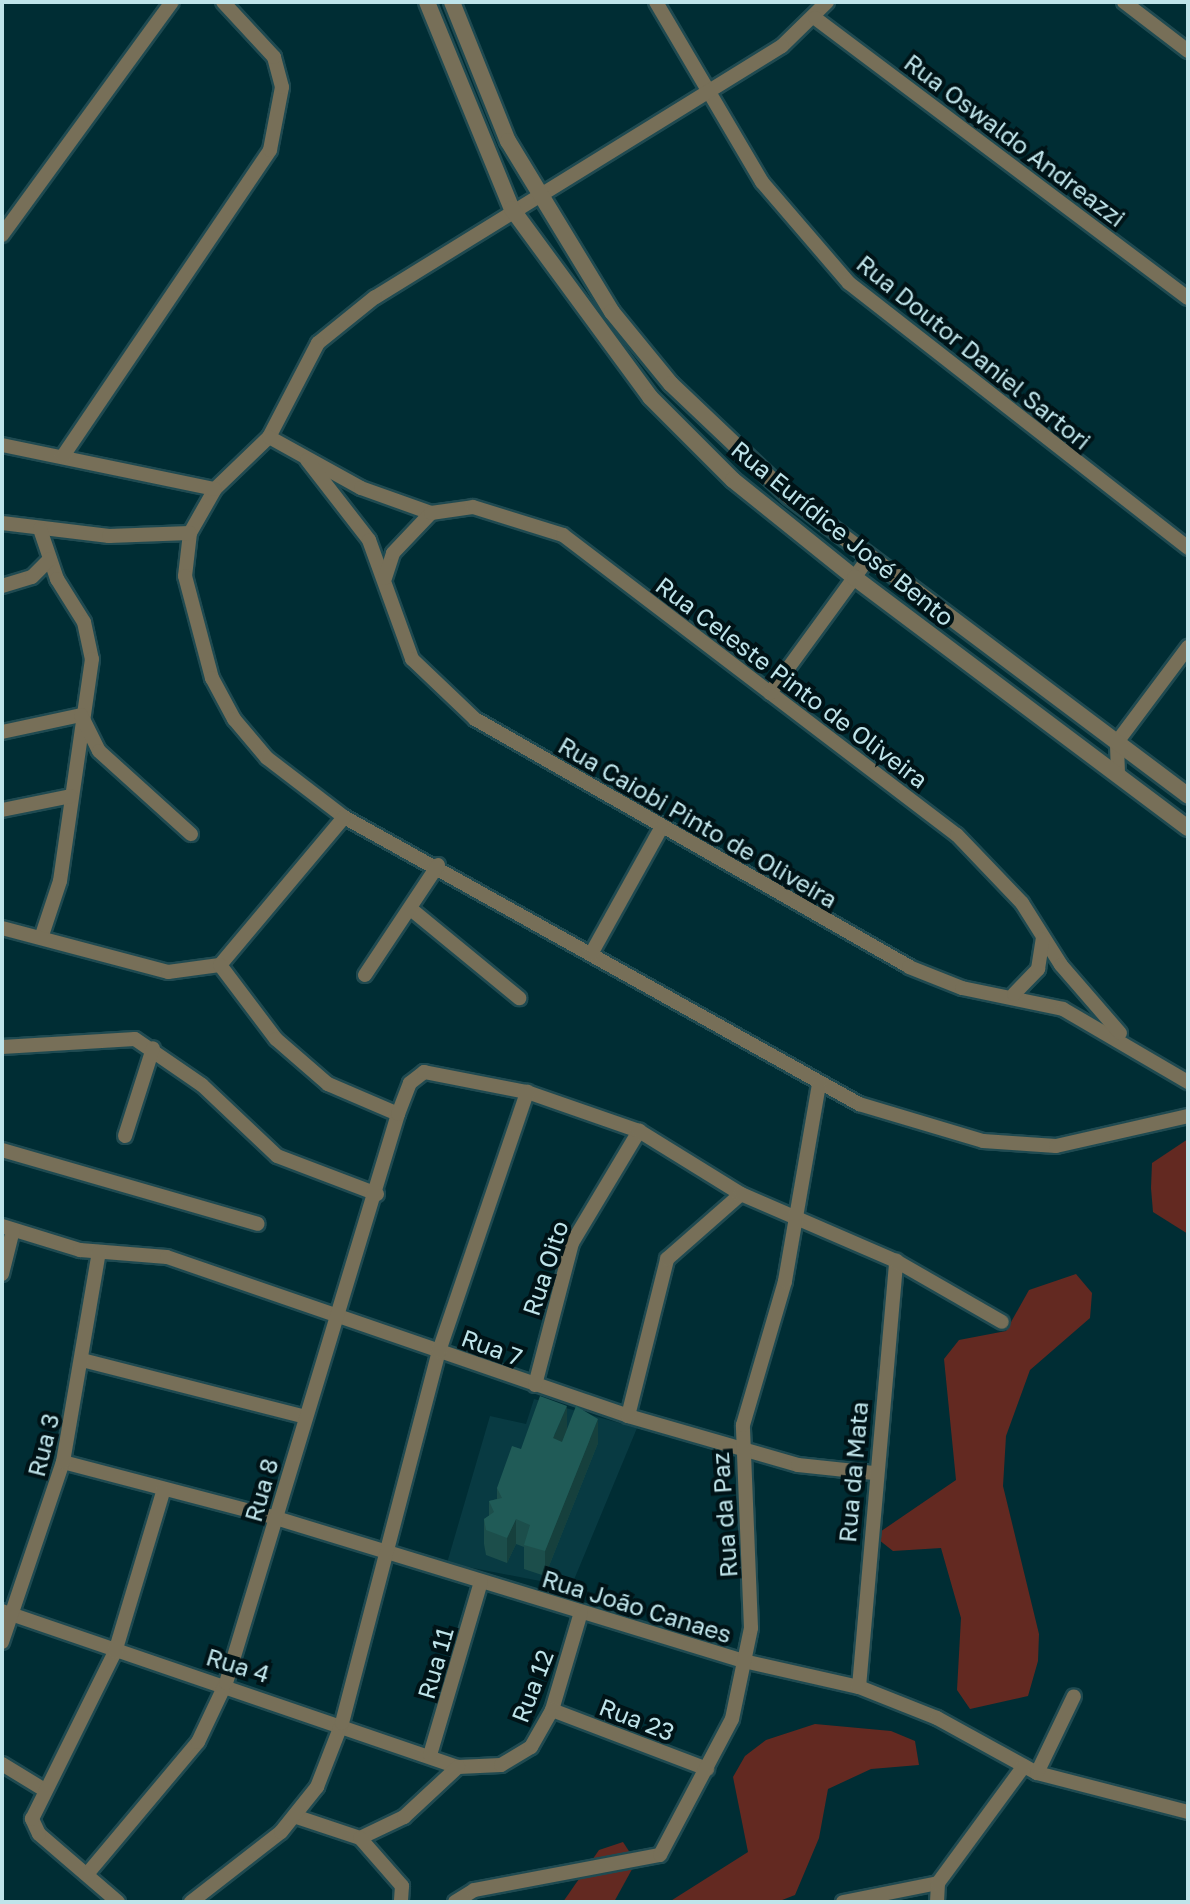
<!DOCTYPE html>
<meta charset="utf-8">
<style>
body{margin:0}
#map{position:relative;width:1190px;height:1904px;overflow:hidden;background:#002d34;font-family:"Golos Text",sans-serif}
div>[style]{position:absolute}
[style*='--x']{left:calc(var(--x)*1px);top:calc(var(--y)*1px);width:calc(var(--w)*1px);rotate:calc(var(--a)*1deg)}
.built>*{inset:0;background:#083a42}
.green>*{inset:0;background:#632921}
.roads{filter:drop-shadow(2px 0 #1f4a51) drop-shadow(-2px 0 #1f4a51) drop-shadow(0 2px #1f4a51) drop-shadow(0 -2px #1f4a51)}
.minor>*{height:14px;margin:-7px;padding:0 7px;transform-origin:7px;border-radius:7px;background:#776f58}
.tertiary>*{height:16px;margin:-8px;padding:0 8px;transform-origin:8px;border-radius:8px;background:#776f58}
.wall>*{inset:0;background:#1c4e4b}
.shaded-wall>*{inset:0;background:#16403d}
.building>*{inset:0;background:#205b57}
span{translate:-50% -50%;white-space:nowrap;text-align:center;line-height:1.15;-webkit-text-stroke:8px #001317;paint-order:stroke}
.street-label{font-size:24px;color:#bfe4ea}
.frame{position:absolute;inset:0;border:4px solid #bfe4ea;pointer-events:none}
</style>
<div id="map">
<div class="built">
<i style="clip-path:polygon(534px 1399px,637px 1428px,571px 1587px,447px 1563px,490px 1416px,526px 1424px)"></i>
</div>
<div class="green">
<i style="clip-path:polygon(1188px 1139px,1188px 1234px,1153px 1212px,1151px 1188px,1152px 1163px)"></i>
<i style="clip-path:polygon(1076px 1274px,1092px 1293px,1090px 1318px,1030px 1370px,1006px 1436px,1003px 1486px,1039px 1634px,1038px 1661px,1028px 1696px,970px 1709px,957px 1690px,961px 1618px,941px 1548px,893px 1551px,874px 1536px,956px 1480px,944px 1359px,959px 1340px,1006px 1331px,1029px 1290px)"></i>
<i style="clip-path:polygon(815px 1724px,891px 1731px,915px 1741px,919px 1765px,871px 1769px,828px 1789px,819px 1838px,795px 1895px,777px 1902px,669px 1902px,748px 1852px,733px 1777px,745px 1756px,766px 1740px)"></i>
<i style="clip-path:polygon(623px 1842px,636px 1862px,614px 1902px,563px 1902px,599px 1850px)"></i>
</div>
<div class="roads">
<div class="minor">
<i style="--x:656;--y:2;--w:209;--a:59.5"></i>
<i style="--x:762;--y:182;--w:133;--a:49.3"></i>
<i style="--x:849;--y:283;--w:430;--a:38"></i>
<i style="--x:827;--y:2;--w:63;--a:135.6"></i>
<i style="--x:782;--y:46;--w:478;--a:148.3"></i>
<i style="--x:375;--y:297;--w:73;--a:141.1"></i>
<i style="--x:318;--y:343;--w:106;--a:117.5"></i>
<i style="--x:269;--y:437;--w:75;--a:136.1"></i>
<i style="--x:215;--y:489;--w:51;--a:119.6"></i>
<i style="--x:190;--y:533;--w:43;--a:96.6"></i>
<i style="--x:185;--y:576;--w:106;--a:75.2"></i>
<i style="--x:212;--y:678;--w:47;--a:61.8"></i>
<i style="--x:234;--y:719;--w:51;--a:49.8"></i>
<i style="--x:267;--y:758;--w:97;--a:37.5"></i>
<i style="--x:344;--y:817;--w:590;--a:29.13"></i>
<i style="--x:859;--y:1104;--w:129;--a:16.6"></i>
<i style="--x:983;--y:1141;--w:73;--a:3.9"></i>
<i style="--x:1056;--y:1146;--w:135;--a:-12.8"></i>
<i style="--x:1124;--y:2;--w:81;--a:37.4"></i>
<i style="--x:815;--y:18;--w:466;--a:36.9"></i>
<i style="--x:2;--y:235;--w:288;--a:-53.9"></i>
<i style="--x:269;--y:437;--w:105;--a:29"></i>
<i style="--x:361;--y:488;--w:74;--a:19.7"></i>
<i style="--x:2;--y:445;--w:217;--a:11.7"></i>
<i style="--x:63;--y:456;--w:369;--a:-55.9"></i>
<i style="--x:270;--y:150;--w:64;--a:-79.2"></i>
<i style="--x:282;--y:87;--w:31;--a:-105"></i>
<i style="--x:274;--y:57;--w:75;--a:-132.8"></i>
<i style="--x:307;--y:460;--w:101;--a:52.2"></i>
<i style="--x:369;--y:540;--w:127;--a:70.1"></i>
<i style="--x:412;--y:659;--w:87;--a:43.6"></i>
<i style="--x:475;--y:719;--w:500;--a:29.7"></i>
<i style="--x:909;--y:967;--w:57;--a:21.6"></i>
<i style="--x:962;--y:988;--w:103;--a:11.7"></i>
<i style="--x:1063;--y:1009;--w:145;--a:30.3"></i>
<i style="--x:2;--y:523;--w:108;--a:6.9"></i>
<i style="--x:109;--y:536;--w:81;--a:-2.1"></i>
<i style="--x:40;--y:529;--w:53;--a:71.2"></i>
<i style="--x:57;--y:579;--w:51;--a:57.9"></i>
<i style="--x:84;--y:622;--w:38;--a:78"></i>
<i style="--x:92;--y:659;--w:224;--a:98.2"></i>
<i style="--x:60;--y:881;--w:60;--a:108.4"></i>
<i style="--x:385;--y:578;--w:26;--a:-72"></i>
<i style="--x:393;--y:553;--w:55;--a:-46.5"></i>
<i style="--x:431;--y:513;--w:42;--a:-8.1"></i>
<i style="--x:473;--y:507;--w:94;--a:17.3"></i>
<i style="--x:563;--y:535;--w:495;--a:37.3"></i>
<i style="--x:957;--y:835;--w:94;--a:46.3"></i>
<i style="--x:1022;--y:903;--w:73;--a:57.8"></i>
<i style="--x:1061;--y:965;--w:90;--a:49.1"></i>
<i style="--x:2;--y:586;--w:31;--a:-17"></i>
<i style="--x:32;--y:577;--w:25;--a:-45"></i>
<i style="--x:770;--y:693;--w:168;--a:-53.9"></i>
<i style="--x:2;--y:732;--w:81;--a:-12.1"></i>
<i style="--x:81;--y:715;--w:40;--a:63.4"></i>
<i style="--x:99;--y:751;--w:124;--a:42.1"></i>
<i style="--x:1118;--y:774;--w:32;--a:-92"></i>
<i style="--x:1117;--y:742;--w:119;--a:-53.2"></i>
<i style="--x:2;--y:810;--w:70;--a:-11.5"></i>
<i style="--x:412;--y:910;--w:139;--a:39.4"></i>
<i style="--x:2;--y:928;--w:172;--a:14.8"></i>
<i style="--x:168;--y:972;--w:52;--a:-7.7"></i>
<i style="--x:220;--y:965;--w:193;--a:-50"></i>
<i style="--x:591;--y:954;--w:144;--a:-60.9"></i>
<i style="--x:220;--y:965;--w:93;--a:52.9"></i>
<i style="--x:276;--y:1039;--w:69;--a:40.9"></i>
<i style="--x:328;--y:1084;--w:76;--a:23.2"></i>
<i style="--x:365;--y:975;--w:132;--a:-56.4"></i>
<i style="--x:1014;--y:994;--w:35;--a:-46"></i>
<i style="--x:1038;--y:969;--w:30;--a:-81"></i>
<i style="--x:2;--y:1047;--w:133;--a:-3.4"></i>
<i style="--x:135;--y:1039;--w:81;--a:34.5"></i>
<i style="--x:202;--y:1085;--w:103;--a:43.4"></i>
<i style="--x:277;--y:1156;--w:107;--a:20.8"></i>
<i style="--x:125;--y:1136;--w:92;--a:-72.3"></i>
<i style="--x:2;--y:1150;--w:266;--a:16.1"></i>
<i style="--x:2;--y:1226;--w:82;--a:17.1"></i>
<i style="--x:80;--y:1250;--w:87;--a:4.6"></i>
<i style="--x:167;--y:1257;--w:488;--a:19"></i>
<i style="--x:628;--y:1416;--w:177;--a:16.1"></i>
<i style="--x:798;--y:1465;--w:76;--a:6"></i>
<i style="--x:2;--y:1274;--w:45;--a:-76"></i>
<i style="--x:86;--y:1361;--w:226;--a:14.3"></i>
<i style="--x:535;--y:1385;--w:147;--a:-75.4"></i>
<i style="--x:572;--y:1243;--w:131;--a:-59.1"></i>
<i style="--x:628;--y:1416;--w:162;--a:-76"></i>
<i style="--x:667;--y:1259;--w:98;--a:-41.3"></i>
<i style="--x:63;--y:1462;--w:220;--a:14.7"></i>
<i style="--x:276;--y:1518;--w:493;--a:17"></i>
<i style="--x:748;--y:1662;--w:114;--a:12.7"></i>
<i style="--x:859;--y:1687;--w:84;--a:21.7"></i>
<i style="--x:937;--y:1718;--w:114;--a:28.8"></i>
<i style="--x:1037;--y:1773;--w:156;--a:14.5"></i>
<i style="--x:2;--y:1611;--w:482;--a:18.9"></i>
<i style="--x:458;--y:1767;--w:43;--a:-2.7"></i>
<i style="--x:501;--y:1765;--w:35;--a:-31"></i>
<i style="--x:531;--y:1747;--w:43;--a:-60.4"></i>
<i style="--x:552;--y:1710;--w:102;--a:-73.5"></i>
<i style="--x:2;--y:1642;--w:190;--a:-71.3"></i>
<i style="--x:63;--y:1462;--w:213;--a:-80.3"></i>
<i style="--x:859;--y:1687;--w:428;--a:-85"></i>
<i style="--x:552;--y:1710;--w:166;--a:20.8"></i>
<i style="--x:430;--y:1755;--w:180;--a:-73.6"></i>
<i style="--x:2;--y:1764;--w:48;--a:31.4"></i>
<i style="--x:1037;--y:1773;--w:85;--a:-64.3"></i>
<i style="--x:297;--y:1817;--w:66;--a:18.4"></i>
<i style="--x:360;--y:1838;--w:49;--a:-25.5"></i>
<i style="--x:404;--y:1817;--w:74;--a:-42.8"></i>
<i style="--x:360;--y:1838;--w:64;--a:48.8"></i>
<i style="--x:402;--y:1886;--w:16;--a:94"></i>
<i style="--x:88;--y:1873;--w:171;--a:-50"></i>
<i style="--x:198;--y:1742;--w:65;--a:-64.6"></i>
<i style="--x:226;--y:1683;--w:594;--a:-73.18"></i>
<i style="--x:398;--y:1114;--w:33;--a:-69"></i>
<i style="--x:410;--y:1083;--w:18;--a:-38"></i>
<i style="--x:424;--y:1072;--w:105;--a:11"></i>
<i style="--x:527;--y:1092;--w:119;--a:19.2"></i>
<i style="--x:639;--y:1131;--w:120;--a:31.7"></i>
<i style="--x:741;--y:1194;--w:169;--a:23.4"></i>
<i style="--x:896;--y:1261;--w:122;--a:29.9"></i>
<i style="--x:118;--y:1902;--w:104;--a:-139.3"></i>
<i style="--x:39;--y:1834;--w:17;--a:-115"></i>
<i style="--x:32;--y:1819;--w:186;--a:-63.6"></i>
<i style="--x:115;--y:1652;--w:170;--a:-73.3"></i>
<i style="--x:191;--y:1902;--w:114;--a:-37.9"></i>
<i style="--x:281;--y:1832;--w:58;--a:-51.3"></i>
<i style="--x:317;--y:1787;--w:69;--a:-68.7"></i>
<i style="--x:342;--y:1723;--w:384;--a:-75.4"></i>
<i style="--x:439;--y:1351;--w:274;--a:-71.2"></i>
<i style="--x:455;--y:1902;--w:22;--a:-32"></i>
<i style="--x:474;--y:1890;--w:189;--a:-10.7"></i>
<i style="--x:660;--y:1855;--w:154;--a:-62.1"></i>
<i style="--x:732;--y:1719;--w:93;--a:-78.2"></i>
<i style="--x:751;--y:1628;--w:203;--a:-92.3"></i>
<i style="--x:743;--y:1425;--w:150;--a:-73.7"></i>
<i style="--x:785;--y:1281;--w:199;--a:-80.2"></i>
<i style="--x:843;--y:1902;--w:97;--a:-11.3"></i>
<i style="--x:937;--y:1902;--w:19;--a:-87"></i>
<i style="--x:938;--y:1883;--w:145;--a:-53.7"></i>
</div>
<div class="tertiary">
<i style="--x:427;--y:2;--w:224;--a:67.7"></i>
<i style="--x:512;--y:209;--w:233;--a:53.7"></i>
<i style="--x:650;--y:397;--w:117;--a:45"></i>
<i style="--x:733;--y:480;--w:156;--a:38.8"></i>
<i style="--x:855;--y:578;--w:416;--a:36.9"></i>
<i style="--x:452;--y:2;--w:150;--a:68.1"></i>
<i style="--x:508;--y:141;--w:200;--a:58.7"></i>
<i style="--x:612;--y:312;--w:93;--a:50.7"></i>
<i style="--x:671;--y:384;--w:163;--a:43.5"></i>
<i style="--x:789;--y:496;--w:499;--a:36.9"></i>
</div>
</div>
<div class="wall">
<i style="clip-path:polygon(567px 1430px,598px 1443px,545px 1576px,524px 1569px,524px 1547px,516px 1544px,507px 1563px,486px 1555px,484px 1544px,484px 1519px,489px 1516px,489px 1501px,497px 1499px,497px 1488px,521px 1449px)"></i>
</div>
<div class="shaded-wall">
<i style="clip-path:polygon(567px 1406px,567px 1431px,553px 1463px,553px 1438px)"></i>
<i style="clip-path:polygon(598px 1419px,598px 1443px,545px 1576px,545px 1551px)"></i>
<i style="clip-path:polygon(516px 1519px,516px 1544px,507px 1563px,507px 1538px)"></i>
</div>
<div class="building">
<i style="clip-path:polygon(540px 1396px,567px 1406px,553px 1438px,562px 1442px,576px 1406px,598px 1419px,545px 1551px,524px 1545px,530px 1525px,516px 1519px,507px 1538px,486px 1530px,484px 1519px,494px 1512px,489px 1501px,502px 1498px,497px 1488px,512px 1446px,521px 1449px)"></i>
</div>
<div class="street-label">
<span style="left:1015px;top:140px;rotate:37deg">Rua Oswaldo Andreazzi</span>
<span style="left:974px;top:352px;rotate:39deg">Rua Doutor Daniel Sartori</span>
<span style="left:843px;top:533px;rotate:39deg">Rua Eurídice José Bento</span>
<span style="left:792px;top:682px;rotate:37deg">Rua Celeste Pinto de Oliveira</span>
<span style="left:698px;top:822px;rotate:30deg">Rua Caiobi Pinto de Oliveira</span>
<span style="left:545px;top:1268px;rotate:-72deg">Rua Oito</span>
<span style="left:492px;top:1347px;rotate:20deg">Rua 7</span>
<span style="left:43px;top:1445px;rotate:-76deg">Rua 3</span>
<span style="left:853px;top:1472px;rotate:-85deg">Rua da Mata</span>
<span style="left:261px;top:1490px;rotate:-74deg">Rua 8</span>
<span style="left:724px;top:1515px;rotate:-94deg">Rua da Paz</span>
<span style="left:637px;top:1606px;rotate:17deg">Rua João Canaes</span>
<span style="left:435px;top:1663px;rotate:-74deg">Rua 11</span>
<span style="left:238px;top:1665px;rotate:17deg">Rua 4</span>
<span style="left:532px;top:1686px;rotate:-69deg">Rua 12</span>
<span style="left:637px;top:1719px;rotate:21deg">Rua 23</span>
</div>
<div class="frame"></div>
</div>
